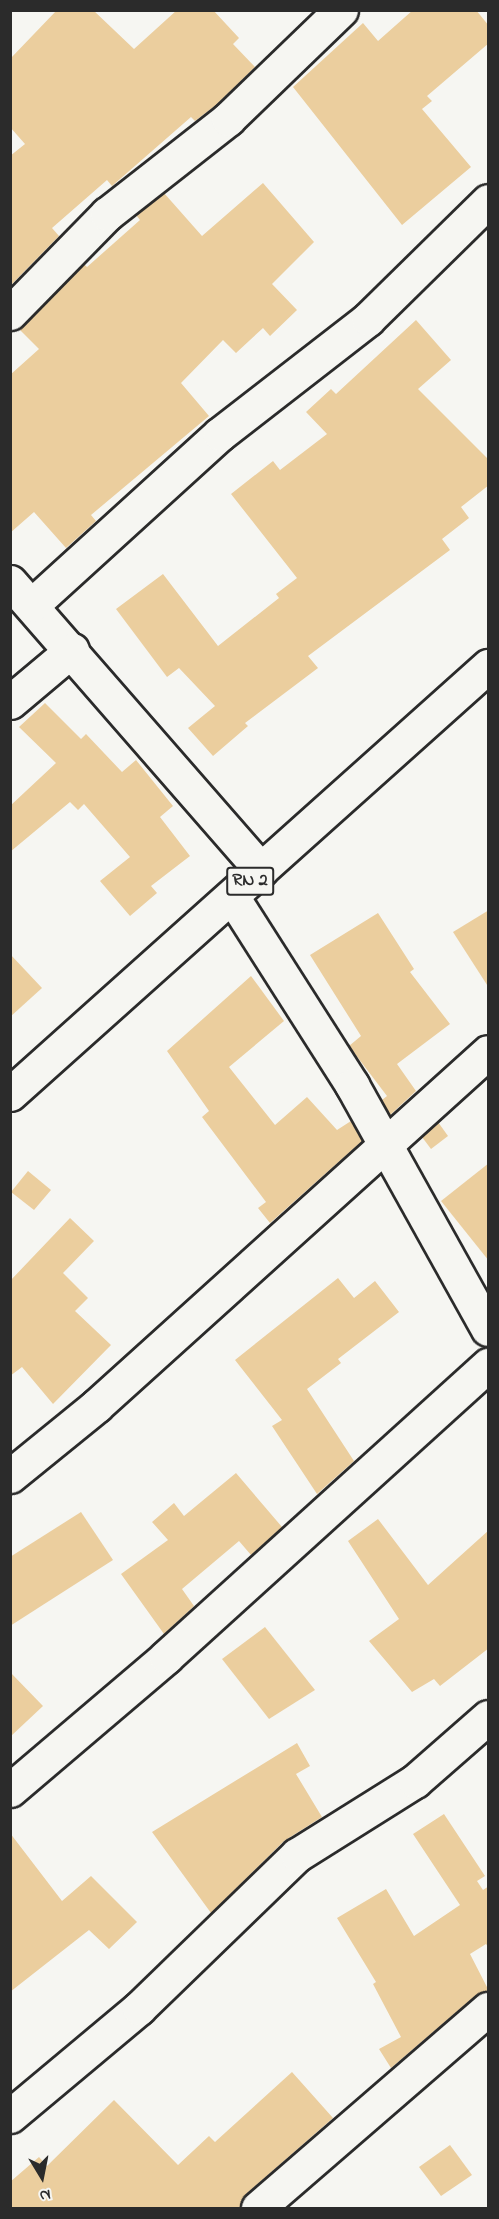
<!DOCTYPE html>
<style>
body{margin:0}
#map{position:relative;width:499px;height:2219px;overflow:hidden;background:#f6f6f2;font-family:"Indie Flower",sans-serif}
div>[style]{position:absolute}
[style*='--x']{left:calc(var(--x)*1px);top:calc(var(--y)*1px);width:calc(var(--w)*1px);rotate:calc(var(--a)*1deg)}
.building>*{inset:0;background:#ebce9e}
.roads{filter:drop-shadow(2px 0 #2b2b2b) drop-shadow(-2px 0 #2b2b2b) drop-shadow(0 2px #2b2b2b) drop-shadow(0 -2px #2b2b2b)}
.minor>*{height:33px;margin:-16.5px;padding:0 16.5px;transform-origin:16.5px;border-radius:16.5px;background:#f6f6f2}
.trunk>*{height:33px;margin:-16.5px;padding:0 16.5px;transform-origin:16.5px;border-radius:16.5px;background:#f6f6f2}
span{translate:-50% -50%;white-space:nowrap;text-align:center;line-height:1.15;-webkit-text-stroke:4.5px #f6f6f2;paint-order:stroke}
.shield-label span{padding:2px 4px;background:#f6f6f2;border:2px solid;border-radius:4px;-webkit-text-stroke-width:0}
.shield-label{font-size:18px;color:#2b2b2b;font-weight:700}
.frame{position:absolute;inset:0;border:12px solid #2b2b2b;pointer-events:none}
.north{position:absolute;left:12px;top:2147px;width:60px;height:60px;-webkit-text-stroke:4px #f6f6f2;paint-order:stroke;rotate:170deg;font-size:16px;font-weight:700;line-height:24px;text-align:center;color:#2b2b2b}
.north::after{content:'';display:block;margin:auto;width:21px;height:27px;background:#2b2b2b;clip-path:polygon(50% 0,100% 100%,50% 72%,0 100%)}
</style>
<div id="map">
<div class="building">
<i style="clip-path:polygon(57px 10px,93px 10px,134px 49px,177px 10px,213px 10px,239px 38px,233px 44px,255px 67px,216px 105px,195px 121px,191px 117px,112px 186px,107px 180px,52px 228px,59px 236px,10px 286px,10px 156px,25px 144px,10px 127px,10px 59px)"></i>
<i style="clip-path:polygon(413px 10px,476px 10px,489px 26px,489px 43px,427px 96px,432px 101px,422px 109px,471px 167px,402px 225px,293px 87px,363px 23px,378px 41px)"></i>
<i style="clip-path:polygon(263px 183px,314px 242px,272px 284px,297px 310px,270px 336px,263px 328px,236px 353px,223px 340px,181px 383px,209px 416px,91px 515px,96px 521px,66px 548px,34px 512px,10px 533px,10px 375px,39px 349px,19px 329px,84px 264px,87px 267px,140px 220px,136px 215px,164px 193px,202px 236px)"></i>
<i style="clip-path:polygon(416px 320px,451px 360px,418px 389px,489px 460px,489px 485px,461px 507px,469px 518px,442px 539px,450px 550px,308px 656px,318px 668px,245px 723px,248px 726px,213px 756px,188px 728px,215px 706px,179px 668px,167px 677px,116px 609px,163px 574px,218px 646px,279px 598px,276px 594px,297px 578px,231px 494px,273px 461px,280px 470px,327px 434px,306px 412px,331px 389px,336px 394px)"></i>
<i style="clip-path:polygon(45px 703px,81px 739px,86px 734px,122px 772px,136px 760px,173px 806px,160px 817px,190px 856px,151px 886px,157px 893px,130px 916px,100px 881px,130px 857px,84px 804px,78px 810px,70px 802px,10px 852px,10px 806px,56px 763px,19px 727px)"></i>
<i style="clip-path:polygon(489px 910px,489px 988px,453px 932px)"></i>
<i style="clip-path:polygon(378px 913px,414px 969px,410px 972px,450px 1024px,397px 1064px,416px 1091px,390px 1115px,382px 1100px,387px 1096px,349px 1046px,361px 1036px,310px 955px)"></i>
<i style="clip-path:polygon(10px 954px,42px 988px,10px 1017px)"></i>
<i style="clip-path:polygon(251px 976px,284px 1021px,229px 1067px,275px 1125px,307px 1097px,337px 1130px,351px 1121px,362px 1141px,270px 1223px,258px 1208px,266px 1202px,202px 1117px,209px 1111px,167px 1051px)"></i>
<i style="clip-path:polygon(438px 1122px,448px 1136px,431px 1149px,422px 1137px)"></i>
<i style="clip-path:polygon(489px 1163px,489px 1261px,441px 1201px)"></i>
<i style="clip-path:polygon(28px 1171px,51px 1190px,34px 1210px,11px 1192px)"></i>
<i style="clip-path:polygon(70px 1218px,94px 1241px,63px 1273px,88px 1298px,75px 1311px,111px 1345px,53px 1404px,22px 1367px,10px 1376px,10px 1281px)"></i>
<i style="clip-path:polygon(338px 1278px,354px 1298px,375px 1281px,399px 1312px,338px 1359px,341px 1363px,307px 1389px,354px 1461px,317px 1494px,272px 1426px,282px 1420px,235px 1360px)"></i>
<i style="clip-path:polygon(236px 1473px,282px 1527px,251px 1555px,239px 1541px,182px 1589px,194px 1606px,164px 1634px,121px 1574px,168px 1540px,152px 1522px,174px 1503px,184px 1516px)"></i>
<i style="clip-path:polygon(81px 1512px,113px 1560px,10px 1626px,10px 1557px)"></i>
<i style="clip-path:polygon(378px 1519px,428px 1585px,489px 1530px,489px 1648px,440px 1686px,434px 1679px,412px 1692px,369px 1641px,399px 1619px,348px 1541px)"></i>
<i style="clip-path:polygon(265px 1627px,315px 1690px,269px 1719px,222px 1659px)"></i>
<i style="clip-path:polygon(10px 1672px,43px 1706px,10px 1737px)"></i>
<i style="clip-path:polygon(297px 1743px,310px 1766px,296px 1774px,322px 1817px,284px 1841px,211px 1913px,152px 1832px)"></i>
<i style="clip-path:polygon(444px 1814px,485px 1876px,477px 1881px,483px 1890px,489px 1886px,489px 1948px,486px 1944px,470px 1954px,489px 1991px,476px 1995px,391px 2068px,379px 2049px,401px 2037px,373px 1984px,376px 1982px,337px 1918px,386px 1889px,414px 1936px,460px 1905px,413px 1834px)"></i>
<i style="clip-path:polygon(10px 1833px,62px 1901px,91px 1876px,137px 1922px,109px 1949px,89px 1930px,10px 1992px)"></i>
<i style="clip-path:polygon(292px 2072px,333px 2118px,246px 2194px,240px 2208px,10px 2208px,10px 2182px,39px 2157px,47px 2166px,114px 2100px,178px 2165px,209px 2136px,215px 2142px)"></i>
<i style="clip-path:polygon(450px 2145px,472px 2175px,441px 2196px,419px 2167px)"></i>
</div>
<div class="roads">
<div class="minor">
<i style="--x:10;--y:313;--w:139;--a:-45.6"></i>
<i style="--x:107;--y:214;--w:154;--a:-38.1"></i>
<i style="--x:228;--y:119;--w:157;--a:-44"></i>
<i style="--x:10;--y:582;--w:382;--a:48.9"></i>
<i style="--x:32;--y:605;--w:254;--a:-42.3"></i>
<i style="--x:220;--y:434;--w:187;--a:-37.8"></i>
<i style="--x:368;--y:319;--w:168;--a:-44.5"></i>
<i style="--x:10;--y:702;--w:81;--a:-40"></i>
<i style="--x:233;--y:898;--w:222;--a:57.5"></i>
<i style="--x:352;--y:1085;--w:279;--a:60.9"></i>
<i style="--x:10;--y:1476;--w:111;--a:-39.1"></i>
<i style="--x:96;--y:1406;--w:528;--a:-42.08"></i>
<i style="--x:10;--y:1790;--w:205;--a:-40.4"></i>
<i style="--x:166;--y:1657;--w:435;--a:-42.2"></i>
<i style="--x:10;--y:2116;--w:168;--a:-39.9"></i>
<i style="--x:139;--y:2008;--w:220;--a:-44.1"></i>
<i style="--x:297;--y:1855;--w:139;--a:-32.1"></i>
<i style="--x:415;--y:1781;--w:97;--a:-41.2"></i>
<i style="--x:258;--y:2208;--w:304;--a:-40.9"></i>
</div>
<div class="trunk">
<i style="--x:10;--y:1094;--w:642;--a:-41.84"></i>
</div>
</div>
<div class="shield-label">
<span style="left:250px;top:881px">RN 2</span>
</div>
<div class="frame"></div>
<div class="north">N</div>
</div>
